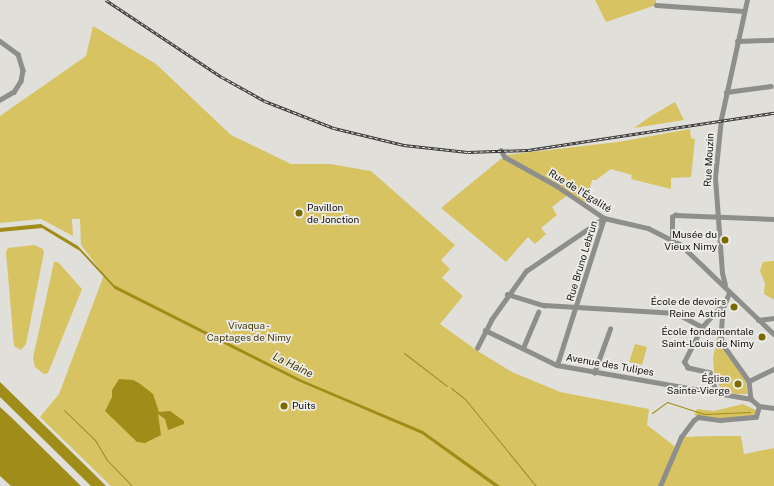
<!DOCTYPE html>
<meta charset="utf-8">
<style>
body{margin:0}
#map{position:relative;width:774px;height:486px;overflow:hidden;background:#e0dfda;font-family:"Public Sans",sans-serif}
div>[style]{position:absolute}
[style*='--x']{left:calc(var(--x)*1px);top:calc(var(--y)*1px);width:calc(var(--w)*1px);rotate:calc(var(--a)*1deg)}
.green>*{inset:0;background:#d7c362}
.water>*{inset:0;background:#a08c18}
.stream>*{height:1px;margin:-0.5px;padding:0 0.5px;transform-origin:0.5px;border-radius:0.5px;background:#a08c18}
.minor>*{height:4.5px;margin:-2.25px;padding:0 2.25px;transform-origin:2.25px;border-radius:2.25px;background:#8e8e8c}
.rail>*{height:2.5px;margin-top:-1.25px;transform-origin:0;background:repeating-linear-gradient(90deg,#edece7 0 3px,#393836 0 6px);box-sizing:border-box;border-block:1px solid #393836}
.dots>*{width:11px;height:11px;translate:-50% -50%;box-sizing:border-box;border:2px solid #edece7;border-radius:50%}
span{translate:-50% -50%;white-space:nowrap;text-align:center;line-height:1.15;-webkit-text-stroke:3.5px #edece7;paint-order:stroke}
.street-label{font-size:10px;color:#141312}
.poi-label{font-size:10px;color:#141312}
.left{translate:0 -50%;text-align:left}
.right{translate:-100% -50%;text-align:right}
.park-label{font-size:10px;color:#483f14}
.water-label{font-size:11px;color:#40370a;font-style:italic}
</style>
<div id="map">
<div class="green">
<i style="clip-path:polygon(595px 0,656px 0,656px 5px,606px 22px)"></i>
<i style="clip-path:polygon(93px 26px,156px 64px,231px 135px,291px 164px,330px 164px,371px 171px,455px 245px,441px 260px,450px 269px,442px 278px,463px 296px,440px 324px,476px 350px,512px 372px,560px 392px,649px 409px,647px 425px,677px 448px,681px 437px,713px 436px,741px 436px,744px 454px,774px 448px,774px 486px,111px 486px,40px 417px,59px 394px,104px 275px,81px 245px,80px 219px,72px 219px,73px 236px,41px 219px,0 223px,0 116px,86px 56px)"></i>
<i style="clip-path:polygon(675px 102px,684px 120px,634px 128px,651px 116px)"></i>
<i style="clip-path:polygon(690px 129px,691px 138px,695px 139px,691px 177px,671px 178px,671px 189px,631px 179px,632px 175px,611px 169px,596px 180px,592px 180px,586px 203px,506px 155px,618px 142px)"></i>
<i style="clip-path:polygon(502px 158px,569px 194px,552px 207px,557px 215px,541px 228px,546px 234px,535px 244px,528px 237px,506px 262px,441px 208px)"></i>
<i style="clip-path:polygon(34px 245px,43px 249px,44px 252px,26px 344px,21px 350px,14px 346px,6px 252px,8px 248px)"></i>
<i style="clip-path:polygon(774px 261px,774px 300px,764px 294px,765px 283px,760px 271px,763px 262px)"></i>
<i style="clip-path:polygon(54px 262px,58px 262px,82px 289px,48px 373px,44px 374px,35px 367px,33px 358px)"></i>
<i style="clip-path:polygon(718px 334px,722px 347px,746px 380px,747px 394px,735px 394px,719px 386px,714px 374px,713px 358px)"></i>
<i style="clip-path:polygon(635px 344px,647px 347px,642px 365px,629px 362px)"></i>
<i style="clip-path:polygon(743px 404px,756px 410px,757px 415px,726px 420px,694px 415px,697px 409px,714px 411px)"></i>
</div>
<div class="water">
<i style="clip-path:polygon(41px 224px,78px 246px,114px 285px,302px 380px,423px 431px,500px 486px,494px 486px,422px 434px,298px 381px,115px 289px,80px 251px,42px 228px,0 232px,0 228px)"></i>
<i style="clip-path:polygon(119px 379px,133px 380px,139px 383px,153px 394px,159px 412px,170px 411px,184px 421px,184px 424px,168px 430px,165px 419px,158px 414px,161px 435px,145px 443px,137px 442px,105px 411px,112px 397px,112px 390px)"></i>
<i style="clip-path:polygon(0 382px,91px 471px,106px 486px,91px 486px,0 397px)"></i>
<i style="clip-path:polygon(0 407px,12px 418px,81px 486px,11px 486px,0 476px)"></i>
</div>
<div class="stream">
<i style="--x:404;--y:353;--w:54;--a:37.5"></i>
<i style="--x:451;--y:388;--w:18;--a:38"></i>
<i style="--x:465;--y:399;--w:112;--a:50.8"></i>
<i style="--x:64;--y:410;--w:43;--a:44.1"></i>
<i style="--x:95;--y:440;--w:23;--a:59"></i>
<i style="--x:107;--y:460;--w:36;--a:46"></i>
<i style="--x:652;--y:413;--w:19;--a:-36"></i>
<i style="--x:667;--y:402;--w:39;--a:18"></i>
<i style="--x:704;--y:414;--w:46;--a:-2.5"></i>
</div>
<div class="minor">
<i style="--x:656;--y:5;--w:88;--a:3.9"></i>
<i style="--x:0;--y:41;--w:22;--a:36"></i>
<i style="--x:18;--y:54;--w:17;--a:73"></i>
<i style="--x:23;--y:70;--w:11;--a:100"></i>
<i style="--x:21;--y:81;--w:13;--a:122"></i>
<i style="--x:14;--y:92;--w:16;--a:150"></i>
<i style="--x:737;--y:41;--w:37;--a:-2"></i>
<i style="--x:726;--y:92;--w:45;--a:-7.6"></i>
<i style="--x:501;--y:150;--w:8;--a:60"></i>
<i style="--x:505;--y:157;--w:60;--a:29.1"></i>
<i style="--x:557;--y:186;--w:57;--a:34.2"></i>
<i style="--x:604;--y:218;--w:45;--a:12.8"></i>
<i style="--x:648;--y:228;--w:36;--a:27"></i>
<i style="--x:680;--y:244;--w:130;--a:43.8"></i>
<i style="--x:672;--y:239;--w:22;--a:-90"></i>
<i style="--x:672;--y:217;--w:4;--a:-34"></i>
<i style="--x:675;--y:215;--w:99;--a:2.3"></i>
<i style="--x:725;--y:285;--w:12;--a:-104"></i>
<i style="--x:722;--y:273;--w:96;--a:-94.2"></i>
<i style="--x:715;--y:177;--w:58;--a:-84.1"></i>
<i style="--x:721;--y:119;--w:122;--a:-77.7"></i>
<i style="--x:507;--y:294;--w:39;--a:17"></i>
<i style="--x:544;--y:305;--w:132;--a:3.5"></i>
<i style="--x:676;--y:313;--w:30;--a:28"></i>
<i style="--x:729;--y:294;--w:16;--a:112"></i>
<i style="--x:723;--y:309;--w:28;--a:94"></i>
<i style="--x:721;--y:337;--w:9;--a:72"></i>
<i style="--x:724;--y:346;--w:43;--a:54.5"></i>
<i style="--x:749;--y:381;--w:18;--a:84"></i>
<i style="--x:758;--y:320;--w:16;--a:-7"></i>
<i style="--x:485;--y:330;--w:80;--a:25.9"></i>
<i style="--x:557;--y:365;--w:197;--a:9.9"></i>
<i style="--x:751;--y:399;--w:11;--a:41"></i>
<i style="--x:759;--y:406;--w:15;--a:8"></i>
<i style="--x:477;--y:348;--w:31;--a:-63"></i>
<i style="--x:491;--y:320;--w:60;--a:-54.5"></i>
<i style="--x:526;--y:271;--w:94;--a:-34.2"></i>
<i style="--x:523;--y:348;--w:39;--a:-67"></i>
<i style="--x:557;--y:365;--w:154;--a:-72.3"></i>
<i style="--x:594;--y:373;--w:47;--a:-70"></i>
<i style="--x:749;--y:381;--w:28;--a:-26"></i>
<i style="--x:716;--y:393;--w:21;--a:-107"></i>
<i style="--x:710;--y:373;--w:23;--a:-167"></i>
<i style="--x:688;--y:368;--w:7;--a:-124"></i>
<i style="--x:684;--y:362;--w:39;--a:-63"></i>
<i style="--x:702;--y:327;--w:36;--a:-48"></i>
<i style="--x:660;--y:486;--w:53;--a:-66.8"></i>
<i style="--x:681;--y:437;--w:21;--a:-53"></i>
<i style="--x:694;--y:420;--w:5;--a:-37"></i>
<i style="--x:698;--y:417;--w:22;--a:8"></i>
<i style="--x:720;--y:420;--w:36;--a:-5"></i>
<i style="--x:756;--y:417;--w:11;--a:-75"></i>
</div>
<div class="rail">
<i style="--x:106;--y:0;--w:139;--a:33.6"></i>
<i style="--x:222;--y:77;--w:49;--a:29.2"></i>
<i style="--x:265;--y:101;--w:74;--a:21.4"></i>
<i style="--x:334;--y:128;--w:72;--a:13.7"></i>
<i style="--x:404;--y:145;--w:64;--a:6.2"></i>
<i style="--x:468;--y:152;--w:60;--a:-1.9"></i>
<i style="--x:528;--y:150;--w:249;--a:-8.6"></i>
</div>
<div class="dots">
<i style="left:299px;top:213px;background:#7a6900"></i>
<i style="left:725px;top:240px;background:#7a6900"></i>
<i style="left:734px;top:307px;background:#7a6900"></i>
<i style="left:762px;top:337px;background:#7a6900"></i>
<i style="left:738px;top:384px;background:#7a6900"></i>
<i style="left:284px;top:406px;background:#7a6900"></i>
</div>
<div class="street-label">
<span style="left:709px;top:160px;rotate:-87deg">Rue Mouzin</span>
<span style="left:580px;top:191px;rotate:32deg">Rue de l'Égalité</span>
<span style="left:582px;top:261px;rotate:-73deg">Rue Bruno Lebrun</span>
<span style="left:610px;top:365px;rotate:10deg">Avenue des Tulipes</span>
</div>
<div class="poi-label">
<span class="left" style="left:307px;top:213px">Pavillon<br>de Jonction</span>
<span class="right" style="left:717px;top:240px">Musée du<br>Vieux Nimy</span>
<span class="right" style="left:726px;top:307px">École de devoirs<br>Reine Astrid</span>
<span class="right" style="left:754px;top:337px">École fondamentale<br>Saint-Louis de Nimy</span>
<span class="right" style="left:730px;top:384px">Église<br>Sainte-Vierge</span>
<span class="left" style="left:292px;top:406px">Puits</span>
</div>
<div class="park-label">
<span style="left:249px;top:331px">Vivaqua -<br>Captages de Nimy</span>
</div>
<div class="water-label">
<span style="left:293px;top:365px;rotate:26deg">La Haine</span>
</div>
</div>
